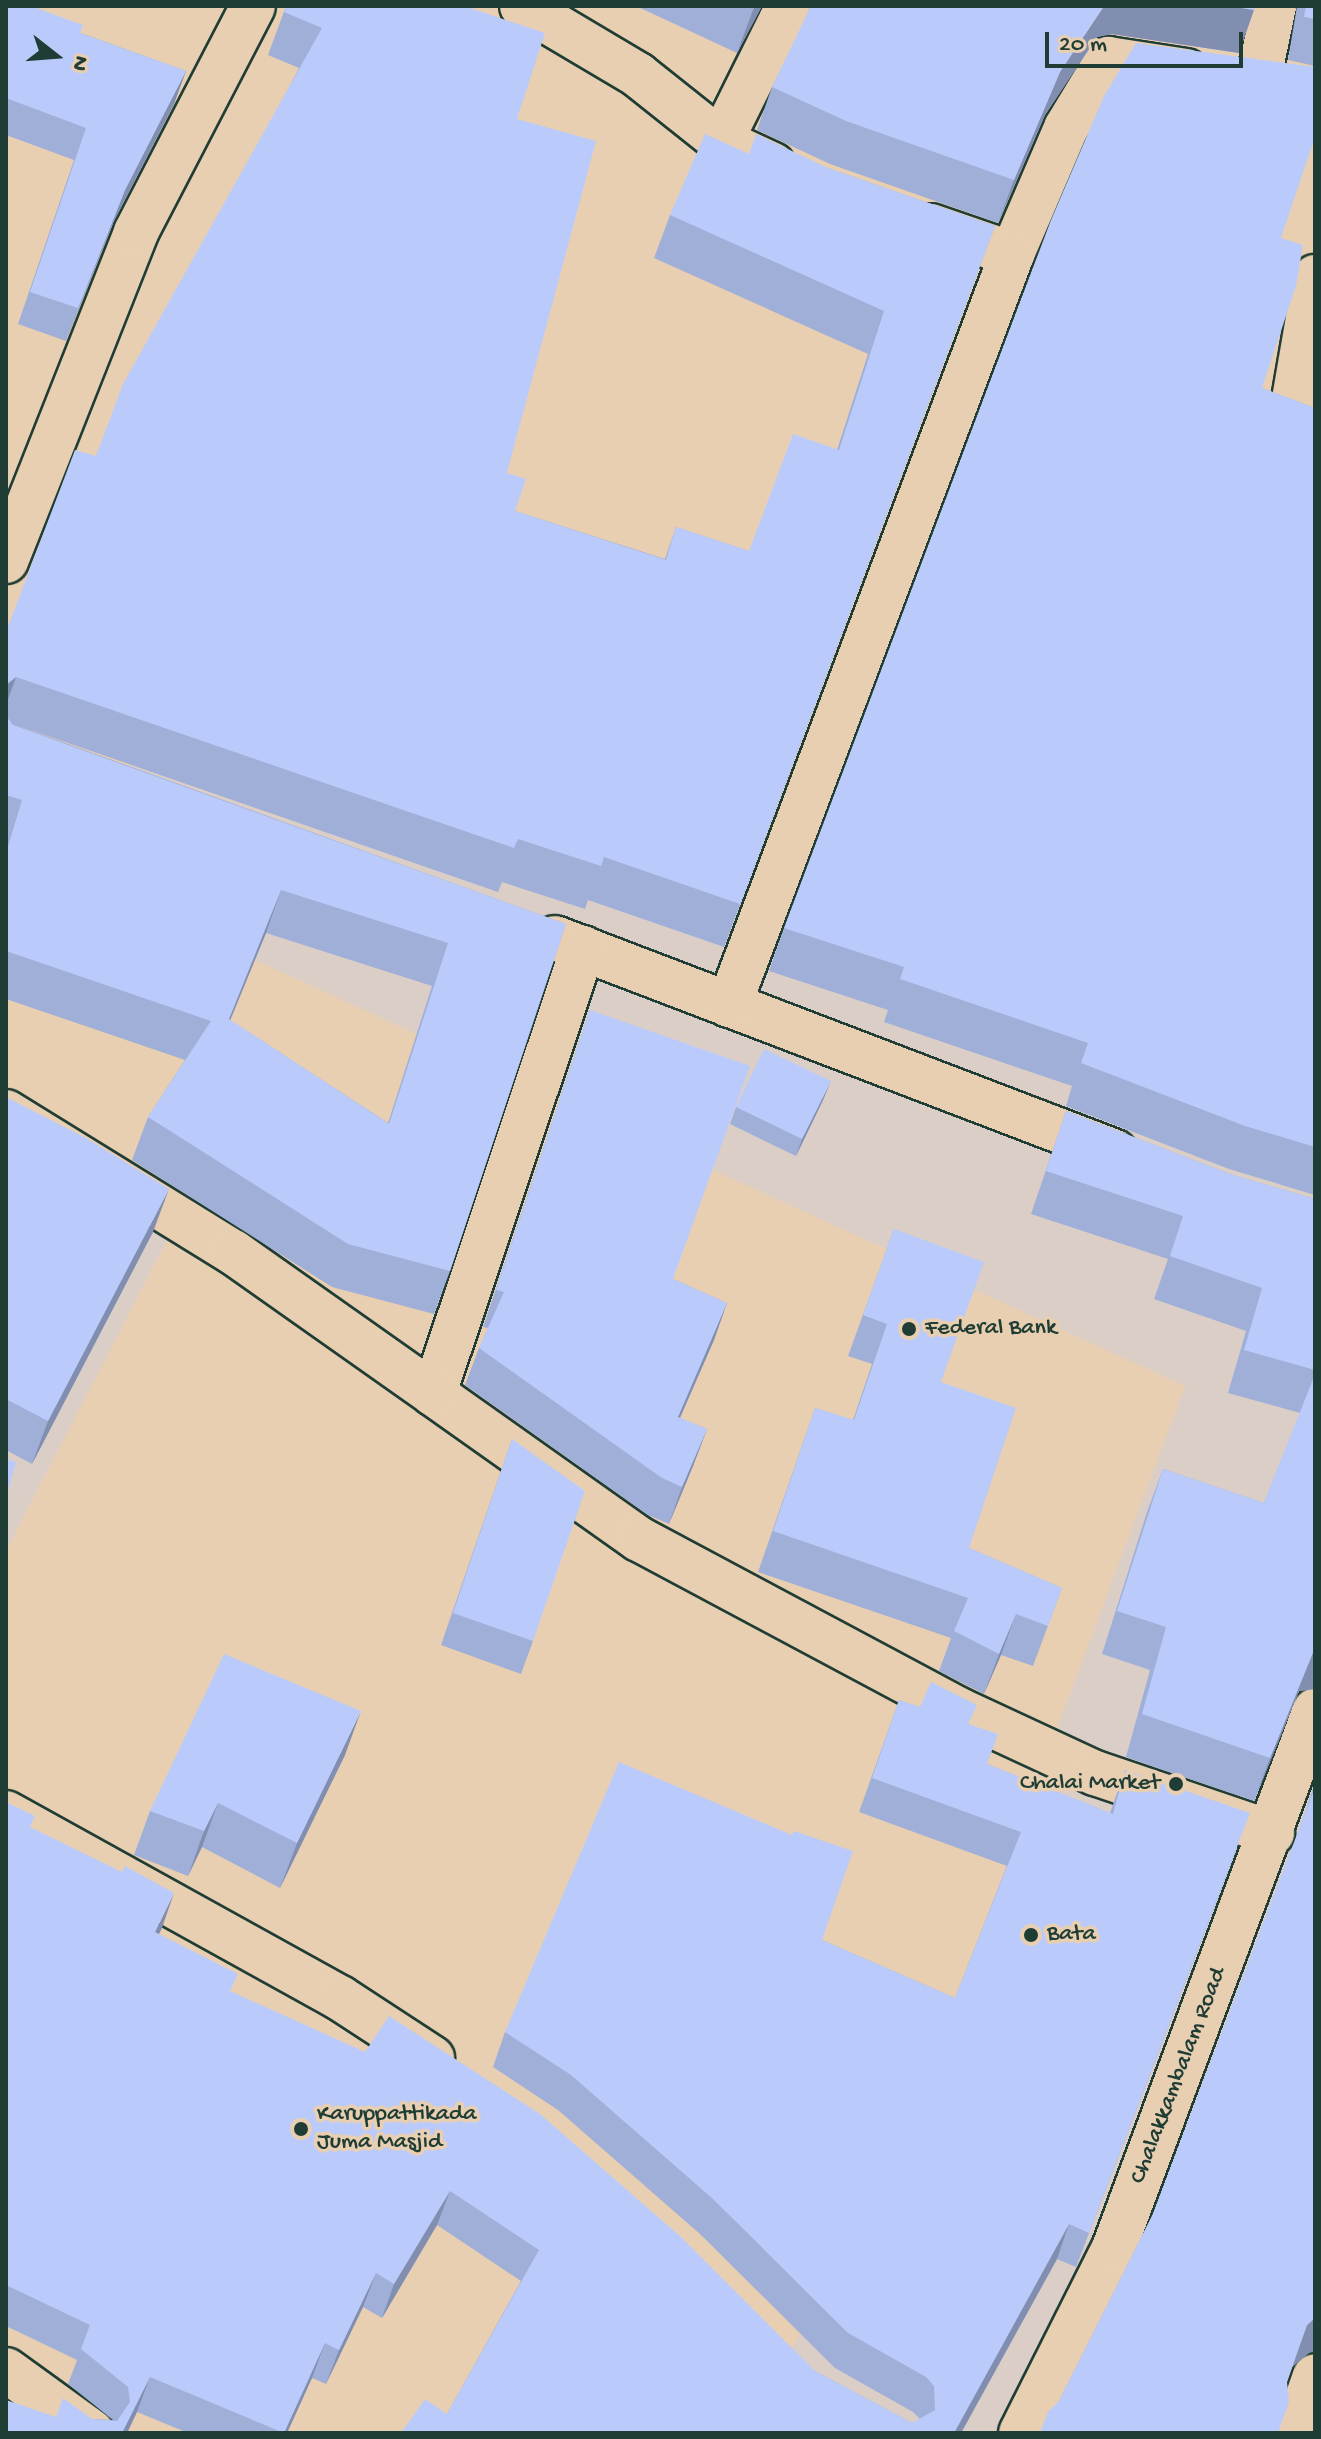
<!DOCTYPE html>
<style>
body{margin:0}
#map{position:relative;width:1321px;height:2439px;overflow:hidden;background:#e9cfb1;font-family:"Gochi Hand",sans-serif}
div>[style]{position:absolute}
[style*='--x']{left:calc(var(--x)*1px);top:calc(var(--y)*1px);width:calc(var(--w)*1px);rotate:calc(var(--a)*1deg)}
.built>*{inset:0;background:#dbcec7}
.roads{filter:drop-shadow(2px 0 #1f3d34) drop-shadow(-2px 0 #1f3d34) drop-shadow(0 2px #1f3d34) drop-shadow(0 -2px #1f3d34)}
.minor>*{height:44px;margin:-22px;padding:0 22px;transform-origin:22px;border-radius:22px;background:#e9cfb1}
.wall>*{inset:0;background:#a0afd8}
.shaded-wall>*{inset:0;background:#828eb0}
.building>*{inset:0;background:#bacbfb}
.dots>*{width:22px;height:22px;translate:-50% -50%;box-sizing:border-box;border:4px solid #e9cfb1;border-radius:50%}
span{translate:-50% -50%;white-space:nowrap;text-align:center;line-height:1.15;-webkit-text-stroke:7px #e9cfb1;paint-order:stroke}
.poi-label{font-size:24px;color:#1f3d34}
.left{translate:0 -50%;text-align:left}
.right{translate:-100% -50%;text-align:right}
.street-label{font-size:24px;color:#1f3d34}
.frame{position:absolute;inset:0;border:8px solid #1f3d34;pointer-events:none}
.north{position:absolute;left:16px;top:16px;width:80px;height:80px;-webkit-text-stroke:6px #e9cfb1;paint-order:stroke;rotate:107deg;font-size:22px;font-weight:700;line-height:32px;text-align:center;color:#1f3d34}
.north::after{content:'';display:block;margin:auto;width:28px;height:36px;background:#1f3d34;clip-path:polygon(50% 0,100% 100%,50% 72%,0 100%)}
.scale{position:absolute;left:1045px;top:32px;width:198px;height:36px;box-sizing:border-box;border:4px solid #1f3d34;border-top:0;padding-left:10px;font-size:24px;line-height:28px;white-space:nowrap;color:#1f3d34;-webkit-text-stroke:6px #e9cfb1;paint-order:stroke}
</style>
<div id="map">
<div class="built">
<i style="clip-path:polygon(181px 616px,1315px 1058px,1315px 2343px,1287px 2433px,743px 2433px,888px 2182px,1185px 1386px,87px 883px)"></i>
<i style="clip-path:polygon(6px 1099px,179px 1217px,6px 1551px)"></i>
</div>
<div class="roads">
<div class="minor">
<i style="--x:522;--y:6;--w:135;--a:30.7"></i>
<i style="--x:638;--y:75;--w:106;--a:38.5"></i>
<i style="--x:721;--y:141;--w:57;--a:24.8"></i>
<i style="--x:1258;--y:82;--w:78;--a:-78.1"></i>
<i style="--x:721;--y:141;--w:151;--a:-63.6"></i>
<i style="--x:931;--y:226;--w:86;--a:19.1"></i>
<i style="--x:1012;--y:254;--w:137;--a:-66.8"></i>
<i style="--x:1066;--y:128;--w:81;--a:-58.7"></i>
<i style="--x:1108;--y:59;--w:79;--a:8.7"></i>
<i style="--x:1293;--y:405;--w:130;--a:-80.2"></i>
<i style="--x:6;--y:561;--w:354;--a:-68.4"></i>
<i style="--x:136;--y:232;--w:254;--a:-62.6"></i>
<i style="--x:555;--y:938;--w:599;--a:20.91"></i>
<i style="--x:583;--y:948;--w:470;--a:108.5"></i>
<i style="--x:434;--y:1394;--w:251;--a:35.3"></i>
<i style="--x:639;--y:1539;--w:363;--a:28.1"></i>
<i style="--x:959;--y:1710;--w:150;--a:24.9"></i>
<i style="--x:1095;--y:1773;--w:187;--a:18.7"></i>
<i style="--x:729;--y:1005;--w:803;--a:-69.35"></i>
<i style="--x:6;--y:1112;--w:267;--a:31.7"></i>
<i style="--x:233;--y:1252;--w:246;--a:35.2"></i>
<i style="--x:6;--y:1813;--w:382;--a:29"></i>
<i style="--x:340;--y:1998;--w:110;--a:33.1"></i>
<i style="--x:6;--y:2370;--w:107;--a:35.9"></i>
<i style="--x:1021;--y:2433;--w:207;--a:-63.3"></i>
<i style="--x:1114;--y:2248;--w:574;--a:-69.51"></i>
<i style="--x:1295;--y:2433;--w:60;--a:-70.7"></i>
</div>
</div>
<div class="wall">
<i style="clip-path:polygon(6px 6px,186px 71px,174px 104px,113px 223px,66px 341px,18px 324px,74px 160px,6px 135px)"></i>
<i style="clip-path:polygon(evenodd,286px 6px,517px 119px,507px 473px,515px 511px,665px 559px,676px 527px,749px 551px,837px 450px,868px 354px,654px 258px,670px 215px,748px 154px,828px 168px,995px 226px,724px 947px,588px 900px,585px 909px,502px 882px,498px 892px,13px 724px,566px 924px,450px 1271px,434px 1314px,332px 1287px,132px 1160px,148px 1117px,185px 1060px,6px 999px,6px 632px,96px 456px,299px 68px,268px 55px,286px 6px,266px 933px,432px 986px,388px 1123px,230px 1020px,266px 933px)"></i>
<i style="clip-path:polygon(636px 6px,762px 6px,737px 53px)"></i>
<i style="clip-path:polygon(1255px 6px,1239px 53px,1112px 34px,1097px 37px,1045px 115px,998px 223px,830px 164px,757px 130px,772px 87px)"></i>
<i style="clip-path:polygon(1297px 6px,1315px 6px,1315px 66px,1288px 60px)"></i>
<i style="clip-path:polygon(1281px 238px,1262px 388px,1315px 408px,1315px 1195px,1229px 1169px,1066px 1106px,1072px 1086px,884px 1022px,888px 1010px,769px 971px,784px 928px)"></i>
<i style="clip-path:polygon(590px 1010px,673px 1279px,727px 1303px,714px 1340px,680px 1418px,707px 1429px,693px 1466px,669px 1524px,648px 1515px,465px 1385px,479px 1348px,488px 1328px,483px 1327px)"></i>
<i style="clip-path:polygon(6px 1097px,153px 1232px,32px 1464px,6px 1450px)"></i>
<i style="clip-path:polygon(824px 1098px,796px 1156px,730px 1124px,736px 1107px)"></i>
<i style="clip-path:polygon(1066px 1111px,1230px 1174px,1315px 1199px,1315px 1689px,1299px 1691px,1254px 1801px,1126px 1757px,1150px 1670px,1102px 1654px,1147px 1512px,1163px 1469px,1264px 1503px,1300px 1413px,1228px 1393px,1246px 1331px,1154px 1299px,1168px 1259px,1031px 1214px)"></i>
<i style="clip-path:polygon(894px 1229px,941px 1382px,969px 1548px,1062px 1588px,1033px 1666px,1001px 1655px,984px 1694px,939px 1671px,951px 1638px,758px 1572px,815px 1408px,853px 1420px,872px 1364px,848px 1356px)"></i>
<i style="clip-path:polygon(512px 1439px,533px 1641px,521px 1674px,441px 1645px)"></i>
<i style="clip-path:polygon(899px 1700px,969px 1724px,987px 1764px,1110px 1813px,1125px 1770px,1237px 1848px,1076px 2267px,1057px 2259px,961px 2433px,447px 2414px,521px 2281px,437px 2225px,382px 2318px,363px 2307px,326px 2384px,312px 2378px,287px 2433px,188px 2433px,137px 2412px,127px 2433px,6px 2433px,56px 2417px,113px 2420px,68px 2384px,77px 2360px,6px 2326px,6px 1802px,30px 1828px,162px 1928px,159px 1934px,231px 1992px,815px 2371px,912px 2423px,920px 2419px,913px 2412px,835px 2368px,700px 2234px,558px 2110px,493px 2067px,505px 2032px,822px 1940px,955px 1998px,1007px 1866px,859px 1812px)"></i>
<i style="clip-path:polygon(345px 1755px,280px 1888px,202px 1847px,188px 1876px,134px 1855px,150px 1811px)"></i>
<i style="clip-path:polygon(1315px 1782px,1315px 2352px,1310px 2352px,1292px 2367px,1059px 2401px,1153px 2214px,1300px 1828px)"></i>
</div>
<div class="shaded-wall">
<i style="clip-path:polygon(755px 6px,762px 6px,737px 53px,753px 10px)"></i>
<i style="clip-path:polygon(1104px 6px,1229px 6px,1254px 10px,1239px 53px,1112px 34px,1097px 37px,1045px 115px,998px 223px,1014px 180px,1060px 72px)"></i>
<i style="clip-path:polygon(186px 71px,174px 104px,113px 223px,66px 341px,125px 190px)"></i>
<i style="clip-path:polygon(16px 677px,6px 705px,6px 685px)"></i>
<i style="clip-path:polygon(281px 890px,266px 933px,213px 1062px,229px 1019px)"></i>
<i style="clip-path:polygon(831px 1081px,824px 1098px,796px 1156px,802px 1139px)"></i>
<i style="clip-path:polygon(169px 1189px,153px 1232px,32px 1464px,48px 1421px)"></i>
<i style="clip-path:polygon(727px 1303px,714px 1340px,664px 1454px,678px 1417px)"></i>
<i style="clip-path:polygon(707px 1429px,693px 1466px,669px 1524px,682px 1487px)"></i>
<i style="clip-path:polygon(1016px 1614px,1001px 1655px,984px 1694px,999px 1654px)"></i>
<i style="clip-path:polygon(1314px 1648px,1315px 1689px,1299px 1691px,1254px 1801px,1270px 1758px)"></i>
<i style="clip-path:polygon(361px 1711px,345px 1755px,280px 1888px,297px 1843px)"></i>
<i style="clip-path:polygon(218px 1803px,202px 1847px,188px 1876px,204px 1831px)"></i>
<i style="clip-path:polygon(174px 1893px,162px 1928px,142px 1967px,155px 1932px)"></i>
<i style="clip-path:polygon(450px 2191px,437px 2225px,382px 2318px,394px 2284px)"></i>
<i style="clip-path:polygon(1069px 2224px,1057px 2259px,961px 2433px,954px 2433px)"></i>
<i style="clip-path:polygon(376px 2273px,363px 2307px,326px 2384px,339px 2350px)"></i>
<i style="clip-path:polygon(1315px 2318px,1315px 2352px,1310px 2352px,1291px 2368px,1307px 2325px)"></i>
<i style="clip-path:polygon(325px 2343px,312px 2378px,287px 2433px,284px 2433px)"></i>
<i style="clip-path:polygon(150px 2377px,137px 2412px,127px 2433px,122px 2433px)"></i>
</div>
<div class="building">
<i style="clip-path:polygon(6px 6px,31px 6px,83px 25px,80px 33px,186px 71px,125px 190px,78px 308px,30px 292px,86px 128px,6px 98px)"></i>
<i style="clip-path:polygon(286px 6px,464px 6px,545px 33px,517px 119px,596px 141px,508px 469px,507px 473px,526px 479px,515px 511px,666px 560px,676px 527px,749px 551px,793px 434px,839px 450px,884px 311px,670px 215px,705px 134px,749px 154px,756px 134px,828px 168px,995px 226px,740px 904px,604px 857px,601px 866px,518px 839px,514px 848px,16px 677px,6px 685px,6px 632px,75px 450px,96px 456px,123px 384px,322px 28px,284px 12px)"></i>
<i style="clip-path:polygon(811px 6px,1104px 6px,1060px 72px,1014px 180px,846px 121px,772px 87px)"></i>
<i style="clip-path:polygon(1229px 6px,1255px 6px,1254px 10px)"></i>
<i style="clip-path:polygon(1306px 6px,1315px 6px,1315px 19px,1304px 17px)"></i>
<i style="clip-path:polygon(1136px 43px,1315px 67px,1315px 137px,1281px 238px,1303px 245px,1296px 286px,1262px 388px,1315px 408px,1315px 1147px,1245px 1126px,1081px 1063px,1088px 1043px,900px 979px,904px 967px,784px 928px,1051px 220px,1104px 96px)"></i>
<i style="clip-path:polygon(evenodd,6px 716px,13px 725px,566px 924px,450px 1271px,348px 1244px,148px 1117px,211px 1021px,6px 951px,6px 853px,22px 800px,6px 795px,6px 716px,281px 890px,448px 943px,389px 1124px,229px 1019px,281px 890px)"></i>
<i style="clip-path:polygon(590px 1010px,750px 1066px,673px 1279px,727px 1303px,678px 1417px,707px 1429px,682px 1487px,662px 1478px,479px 1348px,504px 1292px,496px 1290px)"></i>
<i style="clip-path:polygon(764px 1049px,831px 1081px,802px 1139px,736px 1107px)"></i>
<i style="clip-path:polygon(6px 1097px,88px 1139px,169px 1189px,48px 1421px,6px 1399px)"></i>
<i style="clip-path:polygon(1066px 1111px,1230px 1174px,1315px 1199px,1315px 1370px,1244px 1350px,1262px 1288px,1170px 1256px,1183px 1216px,1046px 1171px)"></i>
<i style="clip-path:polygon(894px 1229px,984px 1262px,941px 1382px,1016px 1408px,969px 1548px,1062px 1588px,1048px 1626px,1016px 1614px,999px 1654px,954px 1631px,968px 1598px,773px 1531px,815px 1408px,854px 1420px,887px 1324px,863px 1315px)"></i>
<i style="clip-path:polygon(1315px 1374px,1315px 1648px,1270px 1758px,1142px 1714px,1166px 1627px,1117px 1611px,1163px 1469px,1264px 1503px)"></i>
<i style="clip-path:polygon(512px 1439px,585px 1491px,533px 1641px,453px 1613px)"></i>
<i style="clip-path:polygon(6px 1459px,16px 1462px,6px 1498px)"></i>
<i style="clip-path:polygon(224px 1654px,361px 1711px,297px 1843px,218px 1803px,204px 1831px,150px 1811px)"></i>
<i style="clip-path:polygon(931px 1682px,977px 1705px,968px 1724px,998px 1734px,987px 1764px,1113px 1814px,1125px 1770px,1250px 1813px,1089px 2233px,1069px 2224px,954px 2433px,401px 2433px,425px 2399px,447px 2414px,539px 2250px,450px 2191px,394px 2284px,376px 2273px,339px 2350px,325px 2343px,284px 2433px,150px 2377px,122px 2433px,6px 2433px,6px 2400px,56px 2417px,63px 2398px,92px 2419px,117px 2421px,130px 2402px,128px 2387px,81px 2349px,90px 2325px,6px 2285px,6px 1802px,35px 1816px,30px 1827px,122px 1872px,125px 1866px,174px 1893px,155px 1932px,238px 1974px,230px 1991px,365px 2052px,389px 2016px,540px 2114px,680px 2236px,815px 2371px,912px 2423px,935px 2410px,934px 2386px,926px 2377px,848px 2333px,713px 2199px,571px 2075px,505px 2032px,619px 1762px,792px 1835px,794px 1831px,853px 1851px,822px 1940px,955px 1998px,1021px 1832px,872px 1778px,899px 1700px,920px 1707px)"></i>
<i style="clip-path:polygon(1315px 1787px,1315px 2318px,1307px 2325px,1287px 2382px,1289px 2402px,1278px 2433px,1040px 2433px,1048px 2412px,1059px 2401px,1153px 2214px)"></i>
</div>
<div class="dots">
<i style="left:909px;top:1329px;background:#1f3d34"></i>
<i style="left:1176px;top:1784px;background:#1f3d34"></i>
<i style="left:1031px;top:1935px;background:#1f3d34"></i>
<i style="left:301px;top:2129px;background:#1f3d34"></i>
</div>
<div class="poi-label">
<span class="left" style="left:925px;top:1329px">Federal Bank</span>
<span class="right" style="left:1160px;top:1784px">Chalai Market</span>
<span class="left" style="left:1047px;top:1935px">Bata</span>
<span class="left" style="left:317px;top:2129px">Karuppattikada<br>Juma Masjid</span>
</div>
<div class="street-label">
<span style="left:1179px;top:2076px;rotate:-69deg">Chalakkambalam Road</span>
</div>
<div class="frame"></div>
<div class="north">N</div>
<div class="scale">20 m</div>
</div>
